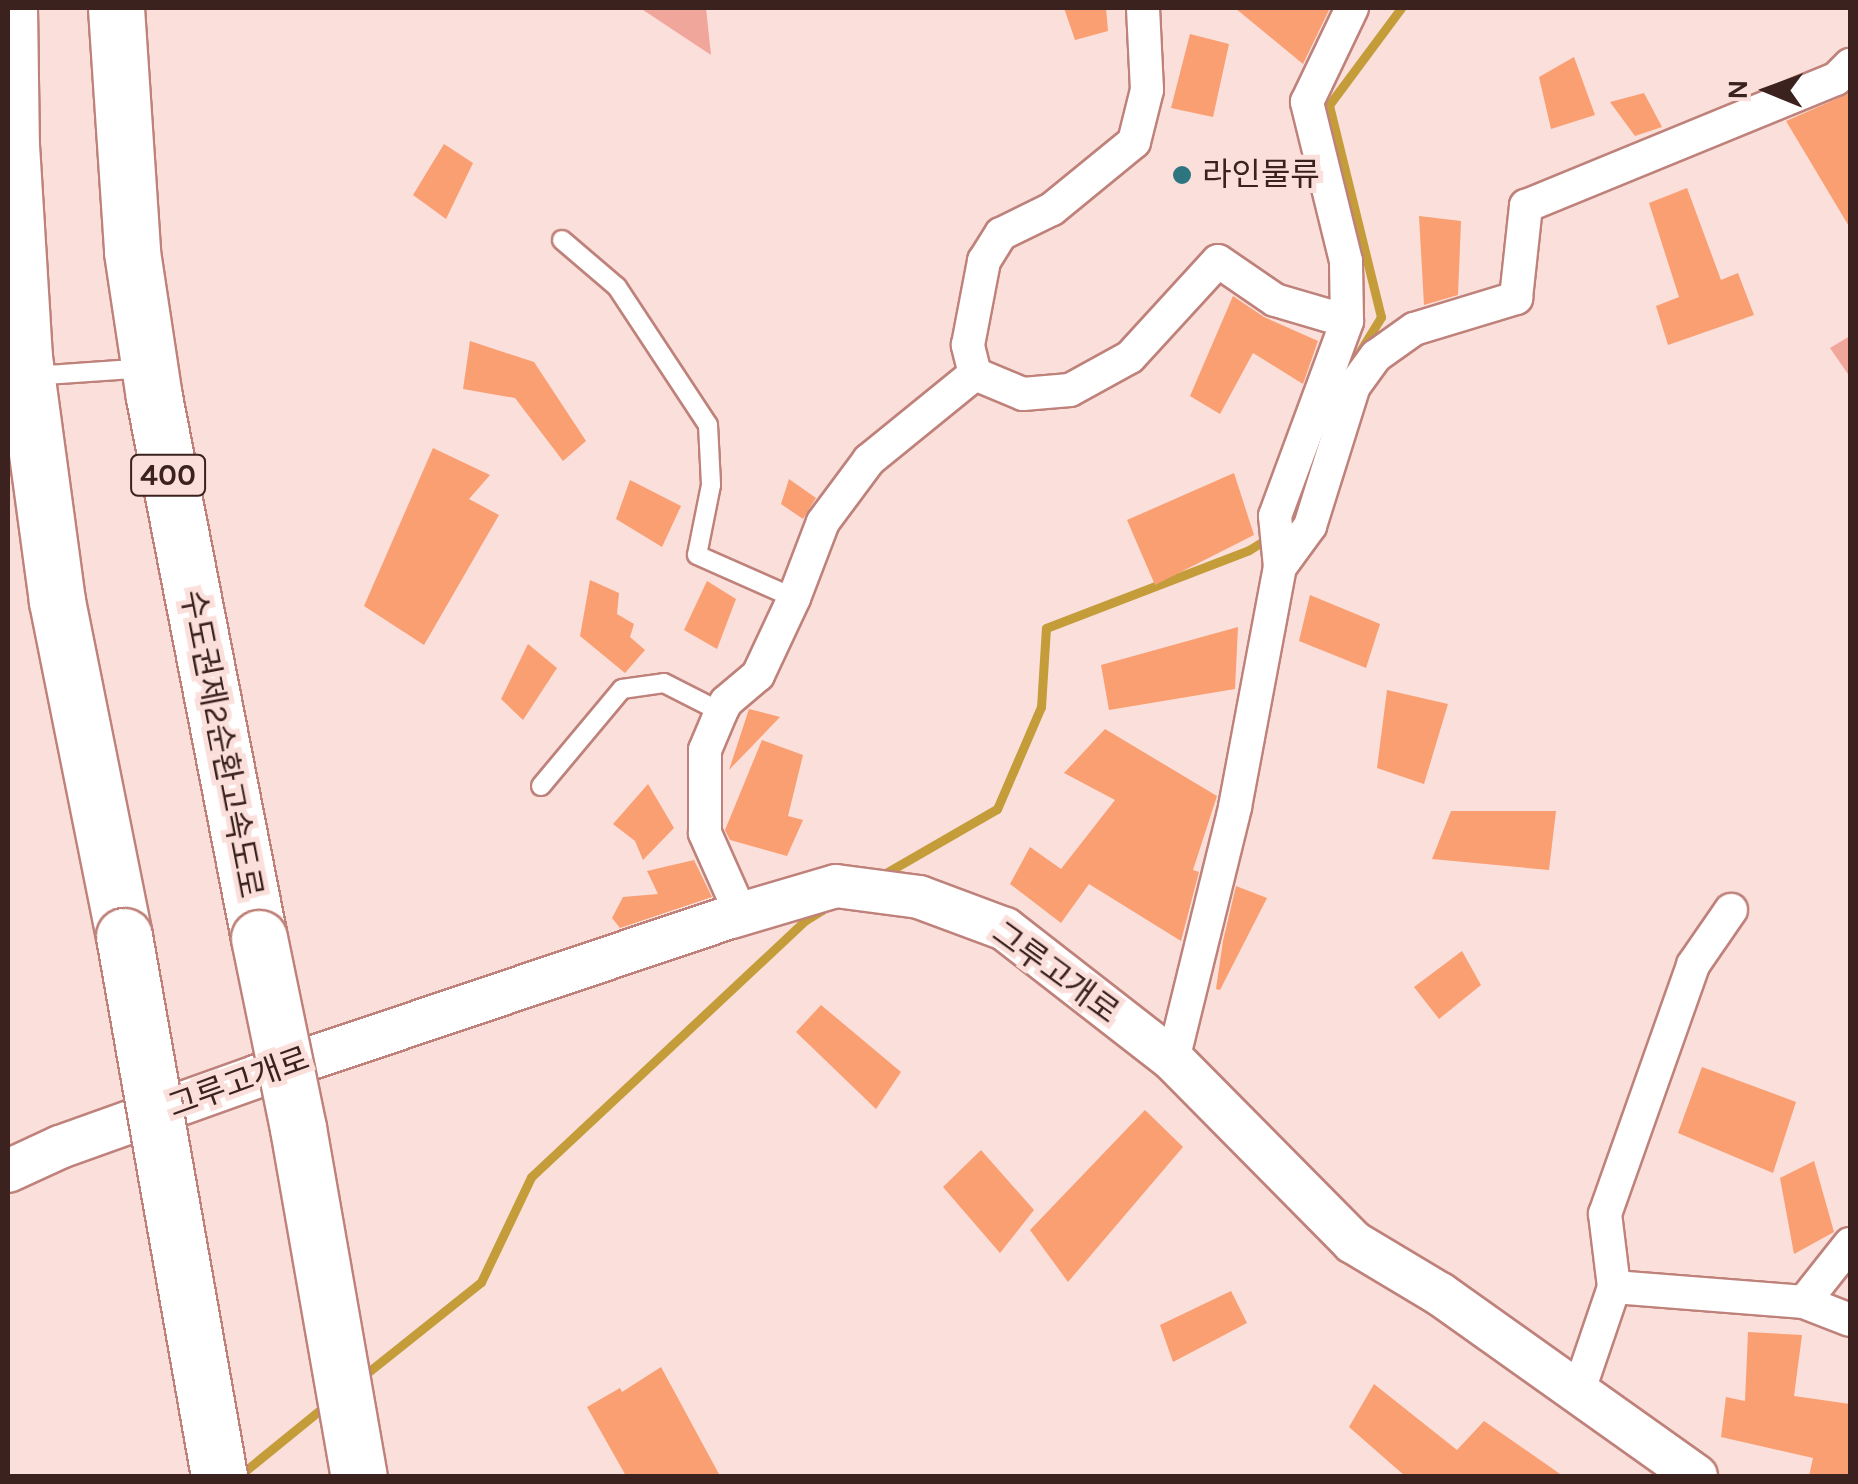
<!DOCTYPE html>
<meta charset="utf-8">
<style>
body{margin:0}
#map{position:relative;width:1858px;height:1484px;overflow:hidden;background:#fadfdb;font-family:Karla,"Noto Sans KR",sans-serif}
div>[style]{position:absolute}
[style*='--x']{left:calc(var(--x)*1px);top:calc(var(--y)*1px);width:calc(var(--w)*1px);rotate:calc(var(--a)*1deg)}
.green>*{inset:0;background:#f1a69c}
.stream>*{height:9px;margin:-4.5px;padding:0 4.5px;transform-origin:4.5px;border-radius:4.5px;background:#c49d3a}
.building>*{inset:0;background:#f99f72}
.roads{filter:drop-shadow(2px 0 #bf827b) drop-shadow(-2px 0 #bf827b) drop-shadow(0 2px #bf827b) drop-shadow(0 -2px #bf827b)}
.service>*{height:18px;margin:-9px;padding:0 9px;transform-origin:9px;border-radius:9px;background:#fff}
.minor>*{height:32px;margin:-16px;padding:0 16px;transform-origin:16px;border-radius:16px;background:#fff}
.tertiary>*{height:42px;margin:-21px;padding:0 21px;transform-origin:21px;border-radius:21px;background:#fff}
.motorway>*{height:55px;margin:-27.5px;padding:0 27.5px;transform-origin:27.5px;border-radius:27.5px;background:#fff}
.bridges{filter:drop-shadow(2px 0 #bf827b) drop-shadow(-2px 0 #bf827b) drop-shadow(0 2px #bf827b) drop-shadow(0 -2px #bf827b)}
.motorway-bridge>*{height:55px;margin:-27.5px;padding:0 27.5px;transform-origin:27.5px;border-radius:27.5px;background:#fff}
.dots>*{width:28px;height:28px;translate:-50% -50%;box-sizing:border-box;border:5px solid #fadfdb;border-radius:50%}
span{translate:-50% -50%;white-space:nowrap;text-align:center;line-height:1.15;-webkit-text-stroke:10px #fadfdb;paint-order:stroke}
.shield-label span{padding:2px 8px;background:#fadfdb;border:2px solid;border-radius:8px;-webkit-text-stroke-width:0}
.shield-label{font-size:30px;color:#3b221f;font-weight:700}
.poi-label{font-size:32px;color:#3b221f}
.left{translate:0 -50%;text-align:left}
.street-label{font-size:32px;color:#3b221f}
.frame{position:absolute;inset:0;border:10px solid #3b221f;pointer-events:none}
.north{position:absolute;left:1718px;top:40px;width:100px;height:100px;-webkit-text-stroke:8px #fadfdb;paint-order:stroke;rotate:271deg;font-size:28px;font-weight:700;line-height:40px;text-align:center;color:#3b221f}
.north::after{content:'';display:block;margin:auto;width:35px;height:45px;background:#3b221f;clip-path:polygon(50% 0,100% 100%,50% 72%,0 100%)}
</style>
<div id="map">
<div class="green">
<i style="clip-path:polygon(640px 8px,706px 8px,711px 55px)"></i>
<i style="clip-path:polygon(1850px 336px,1850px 377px,1830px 348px)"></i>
</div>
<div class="stream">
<i style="--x:1346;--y:374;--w:67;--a:-58.4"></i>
<i style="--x:1381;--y:317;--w:218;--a:-103.8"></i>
<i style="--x:1329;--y:105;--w:121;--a:-53.4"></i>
<i style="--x:879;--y:877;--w:136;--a:-30"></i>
<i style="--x:997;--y:809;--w:111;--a:-66.7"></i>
<i style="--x:1041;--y:707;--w:79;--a:-86.4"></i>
<i style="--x:1046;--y:628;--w:217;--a:-21"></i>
<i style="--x:1249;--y:550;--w:25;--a:-32"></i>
<i style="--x:362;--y:1377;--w:152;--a:-38.6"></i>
<i style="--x:481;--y:1282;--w:116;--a:-64.5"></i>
<i style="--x:531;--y:1177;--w:376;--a:-43.1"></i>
<i style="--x:806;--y:920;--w:19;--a:-32"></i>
<i style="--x:239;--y:1476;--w:112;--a:-39.2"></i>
</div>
<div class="building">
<i style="clip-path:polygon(1064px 8px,1106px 8px,1108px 31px,1075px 40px)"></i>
<i style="clip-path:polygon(1235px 8px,1330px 8px,1303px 64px)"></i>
<i style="clip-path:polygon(1190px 34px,1229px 44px,1213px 117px,1171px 108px)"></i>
<i style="clip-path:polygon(1574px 57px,1595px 115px,1551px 129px,1539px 77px)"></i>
<i style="clip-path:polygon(1644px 93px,1662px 127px,1635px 136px,1610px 102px)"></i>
<i style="clip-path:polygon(1850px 93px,1850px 228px,1786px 121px)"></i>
<i style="clip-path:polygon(444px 144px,473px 163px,446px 219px,413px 195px)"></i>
<i style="clip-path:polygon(1687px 188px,1721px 280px,1738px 273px,1754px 315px,1668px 345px,1656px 306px,1679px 297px,1649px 203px)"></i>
<i style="clip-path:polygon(1419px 216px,1461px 221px,1458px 295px,1424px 305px)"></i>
<i style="clip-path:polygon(1233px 296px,1264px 317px,1318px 341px,1303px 384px,1253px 353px,1220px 414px,1190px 396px)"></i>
<i style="clip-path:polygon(470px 341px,534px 362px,586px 441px,563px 461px,515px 398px,463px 389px)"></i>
<i style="clip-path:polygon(433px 448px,490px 475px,469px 499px,499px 515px,424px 645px,364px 606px)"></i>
<i style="clip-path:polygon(1234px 473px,1254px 535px,1155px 585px,1127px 520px)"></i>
<i style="clip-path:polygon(789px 479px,816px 498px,803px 519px,781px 504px)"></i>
<i style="clip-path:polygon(630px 480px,681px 506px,662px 547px,616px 519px)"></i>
<i style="clip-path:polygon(590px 580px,619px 593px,617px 614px,634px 624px,630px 637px,645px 650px,625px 673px,580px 636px)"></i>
<i style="clip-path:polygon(707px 581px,736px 599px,717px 649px,684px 630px)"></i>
<i style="clip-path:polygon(1310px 595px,1380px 624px,1366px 668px,1299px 641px)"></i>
<i style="clip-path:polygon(1238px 627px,1235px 689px,1109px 710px,1101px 665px)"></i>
<i style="clip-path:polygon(528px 644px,557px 668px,523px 720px,501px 699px)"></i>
<i style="clip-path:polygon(1387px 690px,1448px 704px,1424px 784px,1377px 768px)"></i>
<i style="clip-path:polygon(749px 709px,780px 717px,729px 770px)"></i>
<i style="clip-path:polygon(1105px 729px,1217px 796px,1193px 870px,1199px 872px,1181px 941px,1089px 884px,1061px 923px,1010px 884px,1030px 847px,1061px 869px,1115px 800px,1064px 773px)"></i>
<i style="clip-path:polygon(762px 740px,803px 755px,788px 816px,803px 820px,787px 856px,730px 840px,725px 830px)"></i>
<i style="clip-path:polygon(648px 784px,674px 828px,643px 860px,635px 841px,613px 824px)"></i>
<i style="clip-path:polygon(1451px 811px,1556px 811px,1549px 870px,1432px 859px)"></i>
<i style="clip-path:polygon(694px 860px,712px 897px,620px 928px,612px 918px,623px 897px,658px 894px,647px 871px)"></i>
<i style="clip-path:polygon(1236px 886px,1267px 898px,1220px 990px,1216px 989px,1223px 941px)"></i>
<i style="clip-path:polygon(1462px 951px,1481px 985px,1439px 1019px,1414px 987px)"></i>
<i style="clip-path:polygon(821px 1005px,901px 1072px,876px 1109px,796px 1032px)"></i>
<i style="clip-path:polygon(1702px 1067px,1796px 1102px,1773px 1173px,1678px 1133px)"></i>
<i style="clip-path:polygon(1145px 1110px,1183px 1147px,1068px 1282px,1030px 1230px)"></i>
<i style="clip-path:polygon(981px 1150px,1034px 1210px,1000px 1253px,943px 1187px)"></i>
<i style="clip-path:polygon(1814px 1161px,1834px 1232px,1794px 1254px,1780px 1178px)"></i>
<i style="clip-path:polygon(1231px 1291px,1247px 1323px,1173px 1362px,1160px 1325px)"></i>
<i style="clip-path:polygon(1748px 1332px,1802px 1335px,1794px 1396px,1850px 1404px,1850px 1476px,1809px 1476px,1813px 1458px,1721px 1437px,1726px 1397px,1745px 1401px)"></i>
<i style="clip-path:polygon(661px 1367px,720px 1476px,626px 1476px,587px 1407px,620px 1388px,622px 1392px)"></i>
<i style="clip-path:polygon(1374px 1384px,1457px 1450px,1484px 1421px,1563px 1476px,1405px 1476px,1349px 1427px)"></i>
</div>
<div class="roads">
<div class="service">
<i style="--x:562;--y:240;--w:72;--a:40.5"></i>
<i style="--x:617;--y:287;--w:165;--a:56.6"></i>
<i style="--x:708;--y:425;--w:60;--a:87.1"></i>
<i style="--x:711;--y:485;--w:71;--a:101.3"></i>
<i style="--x:697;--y:555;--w:106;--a:23.9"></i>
<i style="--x:32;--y:376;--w:114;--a:-4"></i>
<i style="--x:541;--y:786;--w:126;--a:-50.1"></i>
<i style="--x:622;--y:689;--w:42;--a:-8.1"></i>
<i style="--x:664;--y:683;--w:64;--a:27"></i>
</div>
<div class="minor">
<i style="--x:975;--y:374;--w:30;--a:-104"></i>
<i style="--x:968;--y:345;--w:86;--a:-79.2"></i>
<i style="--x:984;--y:261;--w:32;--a:-58"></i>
<i style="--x:1001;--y:234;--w:57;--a:-26.1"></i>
<i style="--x:1052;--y:209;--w:106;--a:-39.3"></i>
<i style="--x:1134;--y:142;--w:54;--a:-76"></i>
<i style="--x:1147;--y:90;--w:82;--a:-92.8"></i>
<i style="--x:975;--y:374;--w:52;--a:22.6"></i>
<i style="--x:1023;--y:394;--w:47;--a:-4.9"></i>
<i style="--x:1070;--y:390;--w:68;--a:-28.8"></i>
<i style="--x:1130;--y:357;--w:130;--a:-47.5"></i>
<i style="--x:1218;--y:261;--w:69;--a:34.4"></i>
<i style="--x:1275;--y:300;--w:75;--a:16.3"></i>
<i style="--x:1280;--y:567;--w:51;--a:-53.8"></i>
<i style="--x:1310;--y:526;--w:147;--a:-72.6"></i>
<i style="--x:1354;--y:386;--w:37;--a:-54"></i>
<i style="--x:1376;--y:356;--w:47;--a:-35.4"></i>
<i style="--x:1414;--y:329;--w:107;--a:-16.9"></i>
<i style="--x:1516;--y:298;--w:93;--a:-83.8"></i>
<i style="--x:1526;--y:206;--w:335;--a:-22.3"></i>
<i style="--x:1836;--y:79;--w:20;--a:-45"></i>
<i style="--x:741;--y:914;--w:89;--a:-114"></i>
<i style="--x:705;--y:833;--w:83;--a:-90"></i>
<i style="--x:705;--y:750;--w:41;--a:-67.2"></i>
<i style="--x:721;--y:712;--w:11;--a:-63"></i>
<i style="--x:726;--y:702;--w:42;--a:-40.2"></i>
<i style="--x:758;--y:675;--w:85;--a:-64.9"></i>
<i style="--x:794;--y:598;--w:81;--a:-69.1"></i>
<i style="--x:823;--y:522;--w:77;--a:-53.4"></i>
<i style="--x:869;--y:460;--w:136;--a:-39.1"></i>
<i style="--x:1173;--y:1060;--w:260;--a:-76.2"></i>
<i style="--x:1235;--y:807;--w:244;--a:-79.4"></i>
<i style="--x:1280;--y:567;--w:51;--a:-95.6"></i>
<i style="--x:1275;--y:516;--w:208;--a:-69.7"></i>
<i style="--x:1347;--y:321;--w:60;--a:-91"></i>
<i style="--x:1346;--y:261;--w:164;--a:-103.8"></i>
<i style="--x:1307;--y:102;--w:104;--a:-64.4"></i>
<i style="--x:1614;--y:1287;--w:191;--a:4.5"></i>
<i style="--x:1804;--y:1302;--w:49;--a:21.4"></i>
<i style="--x:1804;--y:1302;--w:74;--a:-51.6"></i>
<i style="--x:1578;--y:1393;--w:112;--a:-71.2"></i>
<i style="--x:1614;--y:1287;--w:74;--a:-97"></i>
<i style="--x:1605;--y:1214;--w:264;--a:-70.5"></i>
<i style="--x:1693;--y:965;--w:67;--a:-55.4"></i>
</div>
<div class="tertiary">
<i style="--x:8;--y:1171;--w:57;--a:-24.8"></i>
<i style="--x:60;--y:1147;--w:210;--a:-19.7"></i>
<i style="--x:258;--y:1076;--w:499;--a:-18.6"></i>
<i style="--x:731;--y:917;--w:109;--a:-16.4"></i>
<i style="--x:836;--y:886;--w:84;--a:7.5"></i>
<i style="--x:919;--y:897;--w:92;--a:20.4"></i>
<i style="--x:1005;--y:929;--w:213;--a:37.9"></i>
<i style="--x:1173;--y:1060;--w:256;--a:45.3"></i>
<i style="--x:1353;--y:1242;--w:101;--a:30.9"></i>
<i style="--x:1440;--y:1294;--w:314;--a:35.4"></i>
</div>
<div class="motorway">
<i style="--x:9;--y:8;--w:137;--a:89.2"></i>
<i style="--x:11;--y:145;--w:212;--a:86.5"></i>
<i style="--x:24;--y:357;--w:246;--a:82.3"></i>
<i style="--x:57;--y:601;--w:342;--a:78.7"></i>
<i style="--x:116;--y:8;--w:245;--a:86.2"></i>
<i style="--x:132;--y:252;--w:147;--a:81.4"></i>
<i style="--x:154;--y:397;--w:551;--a:79.02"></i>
</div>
</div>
<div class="bridges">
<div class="motorway-bridge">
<i style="--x:124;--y:936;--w:548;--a:80.02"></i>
<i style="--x:259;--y:938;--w:194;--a:78.4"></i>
<i style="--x:298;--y:1128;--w:353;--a:80.1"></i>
</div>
</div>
<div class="dots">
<i style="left:1182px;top:175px;background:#2d757f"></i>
</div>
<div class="shield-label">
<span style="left:168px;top:475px">400</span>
</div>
<div class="poi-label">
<span class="left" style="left:1202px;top:175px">라인물류</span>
</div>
<div class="street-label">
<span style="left:221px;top:744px;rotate:79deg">수도권제2순환고속도로</span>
<span style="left:1055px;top:973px;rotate:36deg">그루고개로</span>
<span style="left:239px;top:1083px;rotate:-20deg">그루고개로</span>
</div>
<div class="frame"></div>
<div class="north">N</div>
</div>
